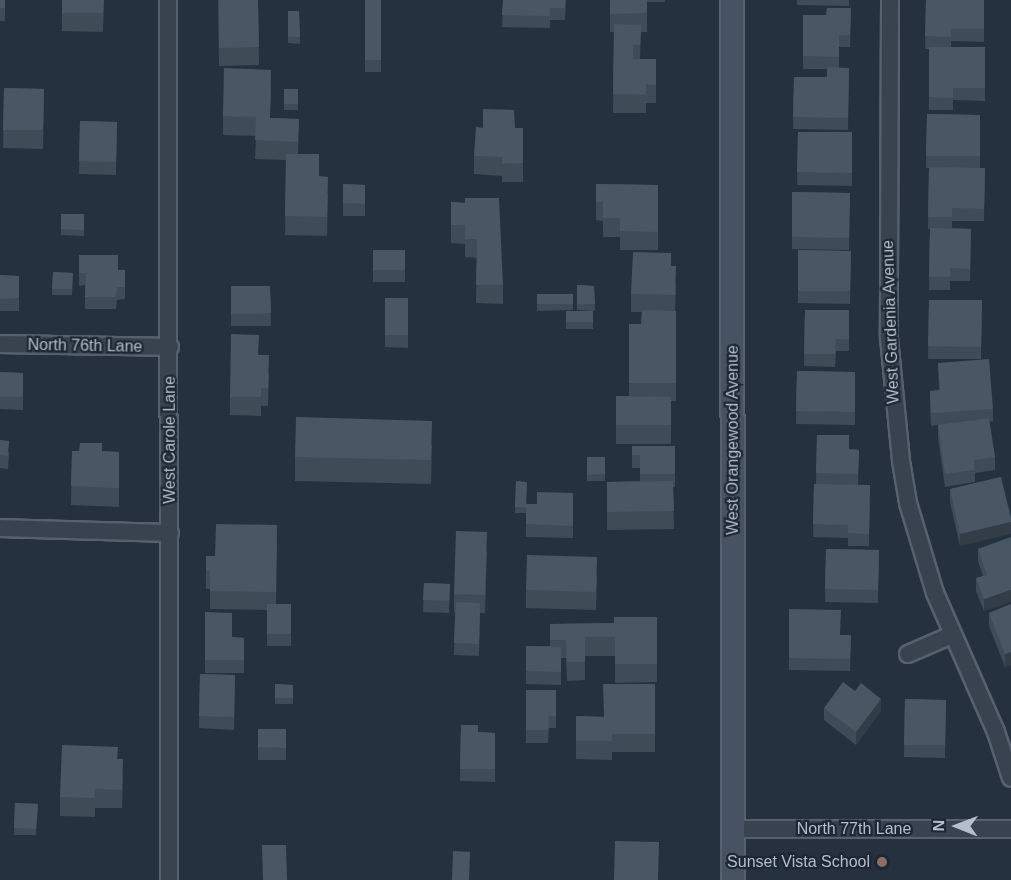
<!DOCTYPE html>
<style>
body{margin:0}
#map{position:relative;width:1011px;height:880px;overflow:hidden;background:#25313f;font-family:Arial,sans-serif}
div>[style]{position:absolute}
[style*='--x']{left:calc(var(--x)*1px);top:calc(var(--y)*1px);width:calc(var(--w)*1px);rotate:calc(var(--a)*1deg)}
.roads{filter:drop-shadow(2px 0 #57616d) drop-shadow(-2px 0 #57616d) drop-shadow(0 2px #57616d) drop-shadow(0 -2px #57616d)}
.street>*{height:16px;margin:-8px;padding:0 8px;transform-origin:8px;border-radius:8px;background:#39434f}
.secondary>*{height:22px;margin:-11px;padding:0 11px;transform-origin:11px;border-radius:11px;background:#475362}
.wall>*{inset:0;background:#3f4b57}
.shaded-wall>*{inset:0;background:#333d47}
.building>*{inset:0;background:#495765}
.dots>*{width:16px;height:16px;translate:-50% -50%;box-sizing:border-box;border:3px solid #1e2834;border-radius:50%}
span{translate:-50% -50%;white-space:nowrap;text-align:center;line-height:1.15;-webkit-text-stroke:4.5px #1e2834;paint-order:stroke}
.street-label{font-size:16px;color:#b5beca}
.poi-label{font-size:16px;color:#b5beca}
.right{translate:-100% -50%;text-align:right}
.north{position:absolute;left:927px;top:796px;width:60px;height:60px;-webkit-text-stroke:4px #1e2834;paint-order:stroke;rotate:271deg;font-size:16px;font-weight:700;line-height:24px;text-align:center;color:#b5beca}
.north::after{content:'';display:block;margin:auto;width:21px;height:27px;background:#b5beca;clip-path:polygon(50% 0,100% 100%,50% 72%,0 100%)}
</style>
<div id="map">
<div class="roads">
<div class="street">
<i style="--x:168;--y:0;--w:880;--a:89.93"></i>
<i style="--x:890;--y:0;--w:338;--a:90.2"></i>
<i style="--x:889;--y:338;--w:124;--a:84.4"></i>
<i style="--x:901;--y:461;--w:43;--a:80.5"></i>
<i style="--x:908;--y:503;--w:94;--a:73.3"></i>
<i style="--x:935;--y:593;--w:152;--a:66.3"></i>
<i style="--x:996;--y:732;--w:48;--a:71.9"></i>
<i style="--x:0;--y:344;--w:170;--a:1"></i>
<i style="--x:0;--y:528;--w:170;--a:1.7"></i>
<i style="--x:908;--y:654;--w:48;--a:-23.4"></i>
<i style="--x:734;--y:829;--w:277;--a:0"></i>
</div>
<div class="secondary">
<i style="--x:732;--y:0;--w:880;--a:89.93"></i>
</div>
</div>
<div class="wall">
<i style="clip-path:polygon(0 0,5px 0,5px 21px,0 21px)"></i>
<i style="clip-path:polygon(62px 0,104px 0,103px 32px,62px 31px)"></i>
<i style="clip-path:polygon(218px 0,258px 0,259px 65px,219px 66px)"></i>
<i style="clip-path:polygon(365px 0,381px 0,381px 72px,365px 72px)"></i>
<i style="clip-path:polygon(503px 0,566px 0,565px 20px,550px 20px,550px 28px,502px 27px)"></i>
<i style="clip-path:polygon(610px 0,665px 0,665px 2px,647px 2px,647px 32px,641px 32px,640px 59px,656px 78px,656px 103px,646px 103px,646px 113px,613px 113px,614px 32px,610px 32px)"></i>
<i style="clip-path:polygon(797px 0,849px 0,849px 6px,797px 5px)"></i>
<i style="clip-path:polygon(926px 0,984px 0,984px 42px,951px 41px,951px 47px,985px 47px,985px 101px,953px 100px,953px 110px,929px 110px,929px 49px,925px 49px)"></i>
<i style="clip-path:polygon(851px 8px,850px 47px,839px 47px,839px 68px,849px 68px,848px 130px,793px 129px,794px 77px,827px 77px,827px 69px,803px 69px,803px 15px,826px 15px)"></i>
<i style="clip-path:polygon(288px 11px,299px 11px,300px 44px,288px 43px)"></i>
<i style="clip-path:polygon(4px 88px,44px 89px,43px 149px,3px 148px)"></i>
<i style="clip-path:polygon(271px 88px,270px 118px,299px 119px,298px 154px,319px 176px,328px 195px,327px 236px,285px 235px,286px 160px,255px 159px,256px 136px,223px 135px,223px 116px)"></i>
<i style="clip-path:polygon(284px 89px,298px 89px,298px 110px,284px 110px)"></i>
<i style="clip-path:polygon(927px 114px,980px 115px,980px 168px,985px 168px,984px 221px,952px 221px,952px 228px,971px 229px,970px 281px,950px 281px,950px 290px,929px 290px,930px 229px,928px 229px,929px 168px,926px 168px)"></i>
<i style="clip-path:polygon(80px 121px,117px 122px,116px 175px,79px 174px)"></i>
<i style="clip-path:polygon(515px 128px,523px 128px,523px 182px,502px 182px,502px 176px,474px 174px,474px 156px)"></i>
<i style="clip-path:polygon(798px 132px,852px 132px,852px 186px,797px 185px)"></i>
<i style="clip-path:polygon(343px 184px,365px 185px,365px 216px,343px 216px)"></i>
<i style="clip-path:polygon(596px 184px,658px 185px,658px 250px,620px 250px,620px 237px,603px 237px,603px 221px,596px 220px)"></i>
<i style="clip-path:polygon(792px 192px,850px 193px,849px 250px,792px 249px)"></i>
<i style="clip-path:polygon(451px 202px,465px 203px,503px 285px,503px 304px,476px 303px,477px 258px,465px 257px,465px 244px,451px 243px)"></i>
<i style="clip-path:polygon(61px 214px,84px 214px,84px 236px,61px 235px)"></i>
<i style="clip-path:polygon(373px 250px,405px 250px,405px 282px,373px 282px)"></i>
<i style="clip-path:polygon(798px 250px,851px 251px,850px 304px,798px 303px)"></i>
<i style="clip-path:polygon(79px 255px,118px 270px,125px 270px,125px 299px,117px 300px,116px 309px,85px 309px,85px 285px,79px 286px)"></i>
<i style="clip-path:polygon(671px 266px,676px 285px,675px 311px,676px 311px,676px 401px,671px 401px,671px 444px,616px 444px,616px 396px,629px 396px,629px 324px,641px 324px,642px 312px,631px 312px,631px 294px)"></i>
<i style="clip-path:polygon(53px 272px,73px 273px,72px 295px,52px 295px)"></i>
<i style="clip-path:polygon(0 275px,19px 276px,19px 311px,0 311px)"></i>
<i style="clip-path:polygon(577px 285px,594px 286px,595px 311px,577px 310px)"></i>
<i style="clip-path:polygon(231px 286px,270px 286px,271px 326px,231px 326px)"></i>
<i style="clip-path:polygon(537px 294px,573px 294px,573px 310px,537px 311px)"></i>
<i style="clip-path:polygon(385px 298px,408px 298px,408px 348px,385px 347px)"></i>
<i style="clip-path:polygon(929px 300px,982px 300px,981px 359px,928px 359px)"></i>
<i style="clip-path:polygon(805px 310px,849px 310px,849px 351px,836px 351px,835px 367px,804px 366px)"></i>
<i style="clip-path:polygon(566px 311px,593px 311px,593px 329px,566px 329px)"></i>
<i style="clip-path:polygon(259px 355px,269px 374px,268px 406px,261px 406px,261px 416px,230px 415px,230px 397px)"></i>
<i style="clip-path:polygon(938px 363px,993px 409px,993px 421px,989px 422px,995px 457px,995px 470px,975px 473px,975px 482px,945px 487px,938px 438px,938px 425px,931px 426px,930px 404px,930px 391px,939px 390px)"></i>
<i style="clip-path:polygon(797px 371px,855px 372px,855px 425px,796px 424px)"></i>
<i style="clip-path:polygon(0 372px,23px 373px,23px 410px,0 409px)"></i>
<i style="clip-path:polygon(817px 435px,849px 449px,859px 450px,858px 485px,870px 485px,869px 546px,848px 546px,848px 538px,813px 537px,814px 484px,816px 484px)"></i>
<i style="clip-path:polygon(0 440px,9px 453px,8px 469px,0 468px)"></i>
<i style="clip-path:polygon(432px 445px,431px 484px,295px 481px,295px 457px)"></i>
<i style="clip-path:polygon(632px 446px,675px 446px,675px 487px,673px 487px,674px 529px,607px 530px,607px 482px,640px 481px,640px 468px,632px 468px)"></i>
<i style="clip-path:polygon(72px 451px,119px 452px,119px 507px,71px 505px)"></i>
<i style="clip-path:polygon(587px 457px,605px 457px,605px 481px,587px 481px)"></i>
<i style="clip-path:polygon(1001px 477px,960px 546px,950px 502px,950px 489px)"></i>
<i style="clip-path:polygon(516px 481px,527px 504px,537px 504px,573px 493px,573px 538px,526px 537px,526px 513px,515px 513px)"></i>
<i style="clip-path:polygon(277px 525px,276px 604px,291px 604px,291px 646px,267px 646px,267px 610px,210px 609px,210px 589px,206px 589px,206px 556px,215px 556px)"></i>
<i style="clip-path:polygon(1011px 537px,984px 611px,976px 591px,976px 578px,983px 576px,978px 561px,978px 549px)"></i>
<i style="clip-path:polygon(826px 549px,879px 550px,878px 603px,825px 602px)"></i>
<i style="clip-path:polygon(487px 551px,485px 613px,480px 613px,479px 656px,454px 655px,455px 612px,454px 612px,454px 594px)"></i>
<i style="clip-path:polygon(597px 575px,596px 610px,526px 608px,526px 590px)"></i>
<i style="clip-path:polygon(424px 583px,450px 584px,449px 613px,423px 612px)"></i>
<i style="clip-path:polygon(1011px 604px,1011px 665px,1005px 667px,989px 626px,989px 613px)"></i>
<i style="clip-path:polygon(789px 609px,841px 635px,851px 635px,850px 671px,789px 670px)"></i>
<i style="clip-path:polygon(205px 612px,232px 637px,244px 638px,244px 673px,205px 673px)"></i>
<i style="clip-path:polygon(657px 617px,657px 682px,615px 683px,615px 656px,585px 656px,585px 680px,567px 681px,566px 658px,561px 658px,561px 685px,526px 684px,526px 646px,550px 646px,550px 624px,614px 623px)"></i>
<i style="clip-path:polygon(200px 674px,235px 675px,234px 730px,199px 728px)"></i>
<i style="clip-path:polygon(275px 684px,293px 685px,293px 704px,275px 704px)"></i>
<i style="clip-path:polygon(655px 684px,655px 752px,612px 752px,612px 760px,576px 759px,576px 716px,604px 717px)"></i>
<i style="clip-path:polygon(526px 690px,556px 690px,556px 728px,549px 728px,548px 743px,526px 743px)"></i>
<i style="clip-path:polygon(905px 699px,946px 700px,945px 758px,904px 757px)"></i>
<i style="clip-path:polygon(824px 708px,881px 711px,856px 745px,824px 720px)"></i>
<i style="clip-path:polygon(461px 725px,478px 732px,495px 733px,495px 782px,460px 781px)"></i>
<i style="clip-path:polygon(258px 729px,286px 729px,286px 760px,258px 760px)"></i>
<i style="clip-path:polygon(118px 759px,123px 777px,122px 808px,95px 808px,95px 817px,60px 816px,60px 797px)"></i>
<i style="clip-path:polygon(15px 803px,38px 804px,36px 835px,14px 835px)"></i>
</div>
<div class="shaded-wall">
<i style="clip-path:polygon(1011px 522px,1011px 534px,960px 546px,960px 534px)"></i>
<i style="clip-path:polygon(1011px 590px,1011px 602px,984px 611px,984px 599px)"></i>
<i style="clip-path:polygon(1011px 652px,1011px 665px,1005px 667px,1005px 654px)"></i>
<i style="clip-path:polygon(881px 699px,881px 711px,856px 745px,856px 732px)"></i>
</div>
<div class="building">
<i style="clip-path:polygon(0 0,5px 0,5px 8px,0 8px)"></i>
<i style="clip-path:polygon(62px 0,104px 0,103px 13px,62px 13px)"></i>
<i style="clip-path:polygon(219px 0,258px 0,259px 47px,219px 48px)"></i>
<i style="clip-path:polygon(365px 0,381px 0,381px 60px,365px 60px)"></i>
<i style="clip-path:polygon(503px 0,565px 0,565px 8px,550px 8px,550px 16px,502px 15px)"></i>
<i style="clip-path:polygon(610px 0,647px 0,647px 13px,610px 14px)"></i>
<i style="clip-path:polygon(926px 0,984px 0,984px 29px,951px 29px,951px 37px,925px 36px)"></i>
<i style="clip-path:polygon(827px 8px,851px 8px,850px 35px,839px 35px,839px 57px,803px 56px,803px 15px,826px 15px)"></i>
<i style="clip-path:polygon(288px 11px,299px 11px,300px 37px,288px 37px)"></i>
<i style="clip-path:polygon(614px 24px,641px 25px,640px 45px,633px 45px,633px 59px,656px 59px,656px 85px,646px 84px,646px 95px,613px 94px)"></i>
<i style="clip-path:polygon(929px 47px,985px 47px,985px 88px,953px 88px,953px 98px,929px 97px)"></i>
<i style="clip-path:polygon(827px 67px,849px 68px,848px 118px,793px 117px,794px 77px,827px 77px)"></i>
<i style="clip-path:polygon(224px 68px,271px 70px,270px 118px,299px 119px,298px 142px,255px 140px,256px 117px,223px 116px)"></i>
<i style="clip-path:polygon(4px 88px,44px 89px,43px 130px,3px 130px)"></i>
<i style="clip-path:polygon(284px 89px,298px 89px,298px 104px,284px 104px)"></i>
<i style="clip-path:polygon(483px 109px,514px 110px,515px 128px,523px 128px,523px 163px,502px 164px,502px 157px,474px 156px,476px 127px,483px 128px)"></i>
<i style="clip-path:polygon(927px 114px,980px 115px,980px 156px,926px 156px)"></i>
<i style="clip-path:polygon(80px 121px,117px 122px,116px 162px,79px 161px)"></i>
<i style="clip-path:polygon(798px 132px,852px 132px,852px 173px,797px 172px)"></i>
<i style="clip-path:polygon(286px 154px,319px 154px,319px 176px,328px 177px,327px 217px,285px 216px)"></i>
<i style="clip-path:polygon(929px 167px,985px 168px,984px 209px,952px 208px,952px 217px,928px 217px)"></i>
<i style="clip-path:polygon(343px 184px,365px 185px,365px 204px,343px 203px)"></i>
<i style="clip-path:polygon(596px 184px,658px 185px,658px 232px,620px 231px,620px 218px,603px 218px,603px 202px,596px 202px)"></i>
<i style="clip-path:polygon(792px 192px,850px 193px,849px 238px,792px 237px)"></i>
<i style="clip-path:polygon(465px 198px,499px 198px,503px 285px,476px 285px,477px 239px,465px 239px,465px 225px,451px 225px,451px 202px,465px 203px)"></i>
<i style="clip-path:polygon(61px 214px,84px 214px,84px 230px,61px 229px)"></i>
<i style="clip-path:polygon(930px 228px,971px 229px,970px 269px,950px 268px,950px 277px,929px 277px)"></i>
<i style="clip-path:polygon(373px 250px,405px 250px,405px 270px,373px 270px)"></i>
<i style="clip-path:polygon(798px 250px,851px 251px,850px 291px,798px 291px)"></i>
<i style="clip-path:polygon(633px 252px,671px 253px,671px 266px,676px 266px,675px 295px,631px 294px)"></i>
<i style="clip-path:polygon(79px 255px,118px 255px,118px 270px,125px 270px,125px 287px,117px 287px,116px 297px,85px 297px,86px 273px,79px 273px)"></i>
<i style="clip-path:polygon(53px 272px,73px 273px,72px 289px,52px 289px)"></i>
<i style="clip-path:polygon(0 275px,19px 276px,19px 298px,0 299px)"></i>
<i style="clip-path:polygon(577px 285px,594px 286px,595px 304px,577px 304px)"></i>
<i style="clip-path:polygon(231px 286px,270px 286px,271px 313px,231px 314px)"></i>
<i style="clip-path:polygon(537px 294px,573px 294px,573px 304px,537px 304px)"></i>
<i style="clip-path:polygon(385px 298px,408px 298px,408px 335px,385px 335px)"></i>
<i style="clip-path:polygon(929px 300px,982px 300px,981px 347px,928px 346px)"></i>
<i style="clip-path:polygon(642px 310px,676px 311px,676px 383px,629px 383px,629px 324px,641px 324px)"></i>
<i style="clip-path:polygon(805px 310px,849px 310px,849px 339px,836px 339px,835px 354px,804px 354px)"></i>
<i style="clip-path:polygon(566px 311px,593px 311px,593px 322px,566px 322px)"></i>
<i style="clip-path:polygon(231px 334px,259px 335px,258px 355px,269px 355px,268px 388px,261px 388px,261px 397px,230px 397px)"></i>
<i style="clip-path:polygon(989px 359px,993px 409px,931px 413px,930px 391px,940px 390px,938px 363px)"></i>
<i style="clip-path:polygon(797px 371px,855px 372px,855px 412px,796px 411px)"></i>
<i style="clip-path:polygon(0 372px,23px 373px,23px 397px,0 397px)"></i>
<i style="clip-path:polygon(616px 396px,671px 397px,671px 425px,616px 425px)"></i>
<i style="clip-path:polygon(296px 417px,432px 421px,431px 460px,295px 457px)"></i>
<i style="clip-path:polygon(989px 418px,995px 457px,974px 460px,975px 470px,945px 474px,938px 425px)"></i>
<i style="clip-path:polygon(817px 435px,849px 435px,849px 449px,859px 450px,858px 474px,816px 473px)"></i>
<i style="clip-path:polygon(0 440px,9px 441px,8px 456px,0 455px)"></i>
<i style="clip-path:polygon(80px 443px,102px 443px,102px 451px,119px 452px,119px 488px,71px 486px,72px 451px,79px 451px)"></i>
<i style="clip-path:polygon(632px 446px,675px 446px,675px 474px,640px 474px,640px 455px,632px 455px)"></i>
<i style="clip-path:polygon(587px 457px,605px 457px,605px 474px,587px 475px)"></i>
<i style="clip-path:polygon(1001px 477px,1011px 518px,1011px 522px,960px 534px,950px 489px)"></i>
<i style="clip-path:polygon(516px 481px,527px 482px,526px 507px,515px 507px)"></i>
<i style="clip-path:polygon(673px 481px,674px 511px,607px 512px,607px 482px)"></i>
<i style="clip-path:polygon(814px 484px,870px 485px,869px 534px,848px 533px,848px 525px,813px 524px)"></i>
<i style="clip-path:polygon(537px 492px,573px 493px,573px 526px,526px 524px,526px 504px,537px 504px)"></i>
<i style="clip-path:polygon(216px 524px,277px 525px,276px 592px,210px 591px,210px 571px,206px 571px,206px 556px,215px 556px)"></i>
<i style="clip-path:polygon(456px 531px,487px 532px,485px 595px,454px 594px)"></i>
<i style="clip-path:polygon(1011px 537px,1011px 590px,984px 599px,976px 578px,987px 575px,978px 549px)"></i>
<i style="clip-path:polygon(826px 549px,879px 550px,878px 590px,825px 589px)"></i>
<i style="clip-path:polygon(527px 555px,597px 557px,596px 592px,526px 590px)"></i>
<i style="clip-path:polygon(424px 583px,450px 584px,449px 601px,423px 600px)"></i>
<i style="clip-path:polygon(456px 602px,480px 603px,479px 644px,454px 643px)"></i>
<i style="clip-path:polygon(267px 604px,291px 604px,291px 634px,267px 634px)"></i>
<i style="clip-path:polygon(1011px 604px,1011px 652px,1005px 654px,989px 613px)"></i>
<i style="clip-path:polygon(789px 609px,841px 610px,840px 635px,851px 635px,850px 659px,789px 658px)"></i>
<i style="clip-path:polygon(205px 612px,232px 613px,232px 637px,244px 638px,244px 660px,205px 660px)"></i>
<i style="clip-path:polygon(614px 617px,657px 617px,657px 664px,615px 664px,615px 637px,585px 637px,585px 662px,567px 662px,566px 640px,550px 640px,550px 624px,614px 623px)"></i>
<i style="clip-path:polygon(526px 646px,561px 647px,561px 672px,526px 671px)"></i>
<i style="clip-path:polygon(200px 674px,235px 675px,234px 717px,199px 716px)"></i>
<i style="clip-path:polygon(843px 682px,855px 691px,861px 683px,881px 699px,856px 732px,824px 708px)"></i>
<i style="clip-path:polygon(275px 684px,293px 685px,293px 698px,275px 698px)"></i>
<i style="clip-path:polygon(603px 684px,655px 684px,655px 734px,612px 734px,612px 741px,576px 741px,576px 716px,604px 717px)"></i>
<i style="clip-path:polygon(526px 690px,556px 690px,556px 716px,549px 716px,548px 730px,526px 730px)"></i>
<i style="clip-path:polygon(905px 699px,946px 700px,945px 745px,904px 745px)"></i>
<i style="clip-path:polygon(461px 725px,478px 725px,478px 732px,495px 733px,495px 769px,460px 769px)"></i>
<i style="clip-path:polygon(258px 729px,286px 729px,286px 748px,258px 747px)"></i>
<i style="clip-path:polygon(62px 745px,118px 747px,117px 759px,123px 759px,122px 790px,95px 789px,95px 798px,60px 797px)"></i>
<i style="clip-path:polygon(15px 803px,38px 804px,36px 829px,14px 828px)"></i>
<i style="clip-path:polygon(615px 841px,659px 842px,658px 880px,614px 880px)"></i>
<i style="clip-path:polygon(262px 845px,286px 845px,287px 880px,263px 880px)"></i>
<i style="clip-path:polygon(453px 851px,470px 852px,469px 880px,452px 880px)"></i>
</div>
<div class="dots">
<i style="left:882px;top:862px;background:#8d6e63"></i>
</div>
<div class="street-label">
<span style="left:891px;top:322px;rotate:-92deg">West Gardenia Avenue</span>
<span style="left:85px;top:346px;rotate:1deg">North 76th Lane</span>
<span style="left:170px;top:440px;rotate:-90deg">West Carole Lane</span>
<span style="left:733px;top:440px;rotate:-90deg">West Orangewood Avenue</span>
<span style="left:854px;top:829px">North 77th Lane</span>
</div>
<div class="poi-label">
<span class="right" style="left:870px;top:862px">Sunset Vista School</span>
</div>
<div class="north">N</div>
</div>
